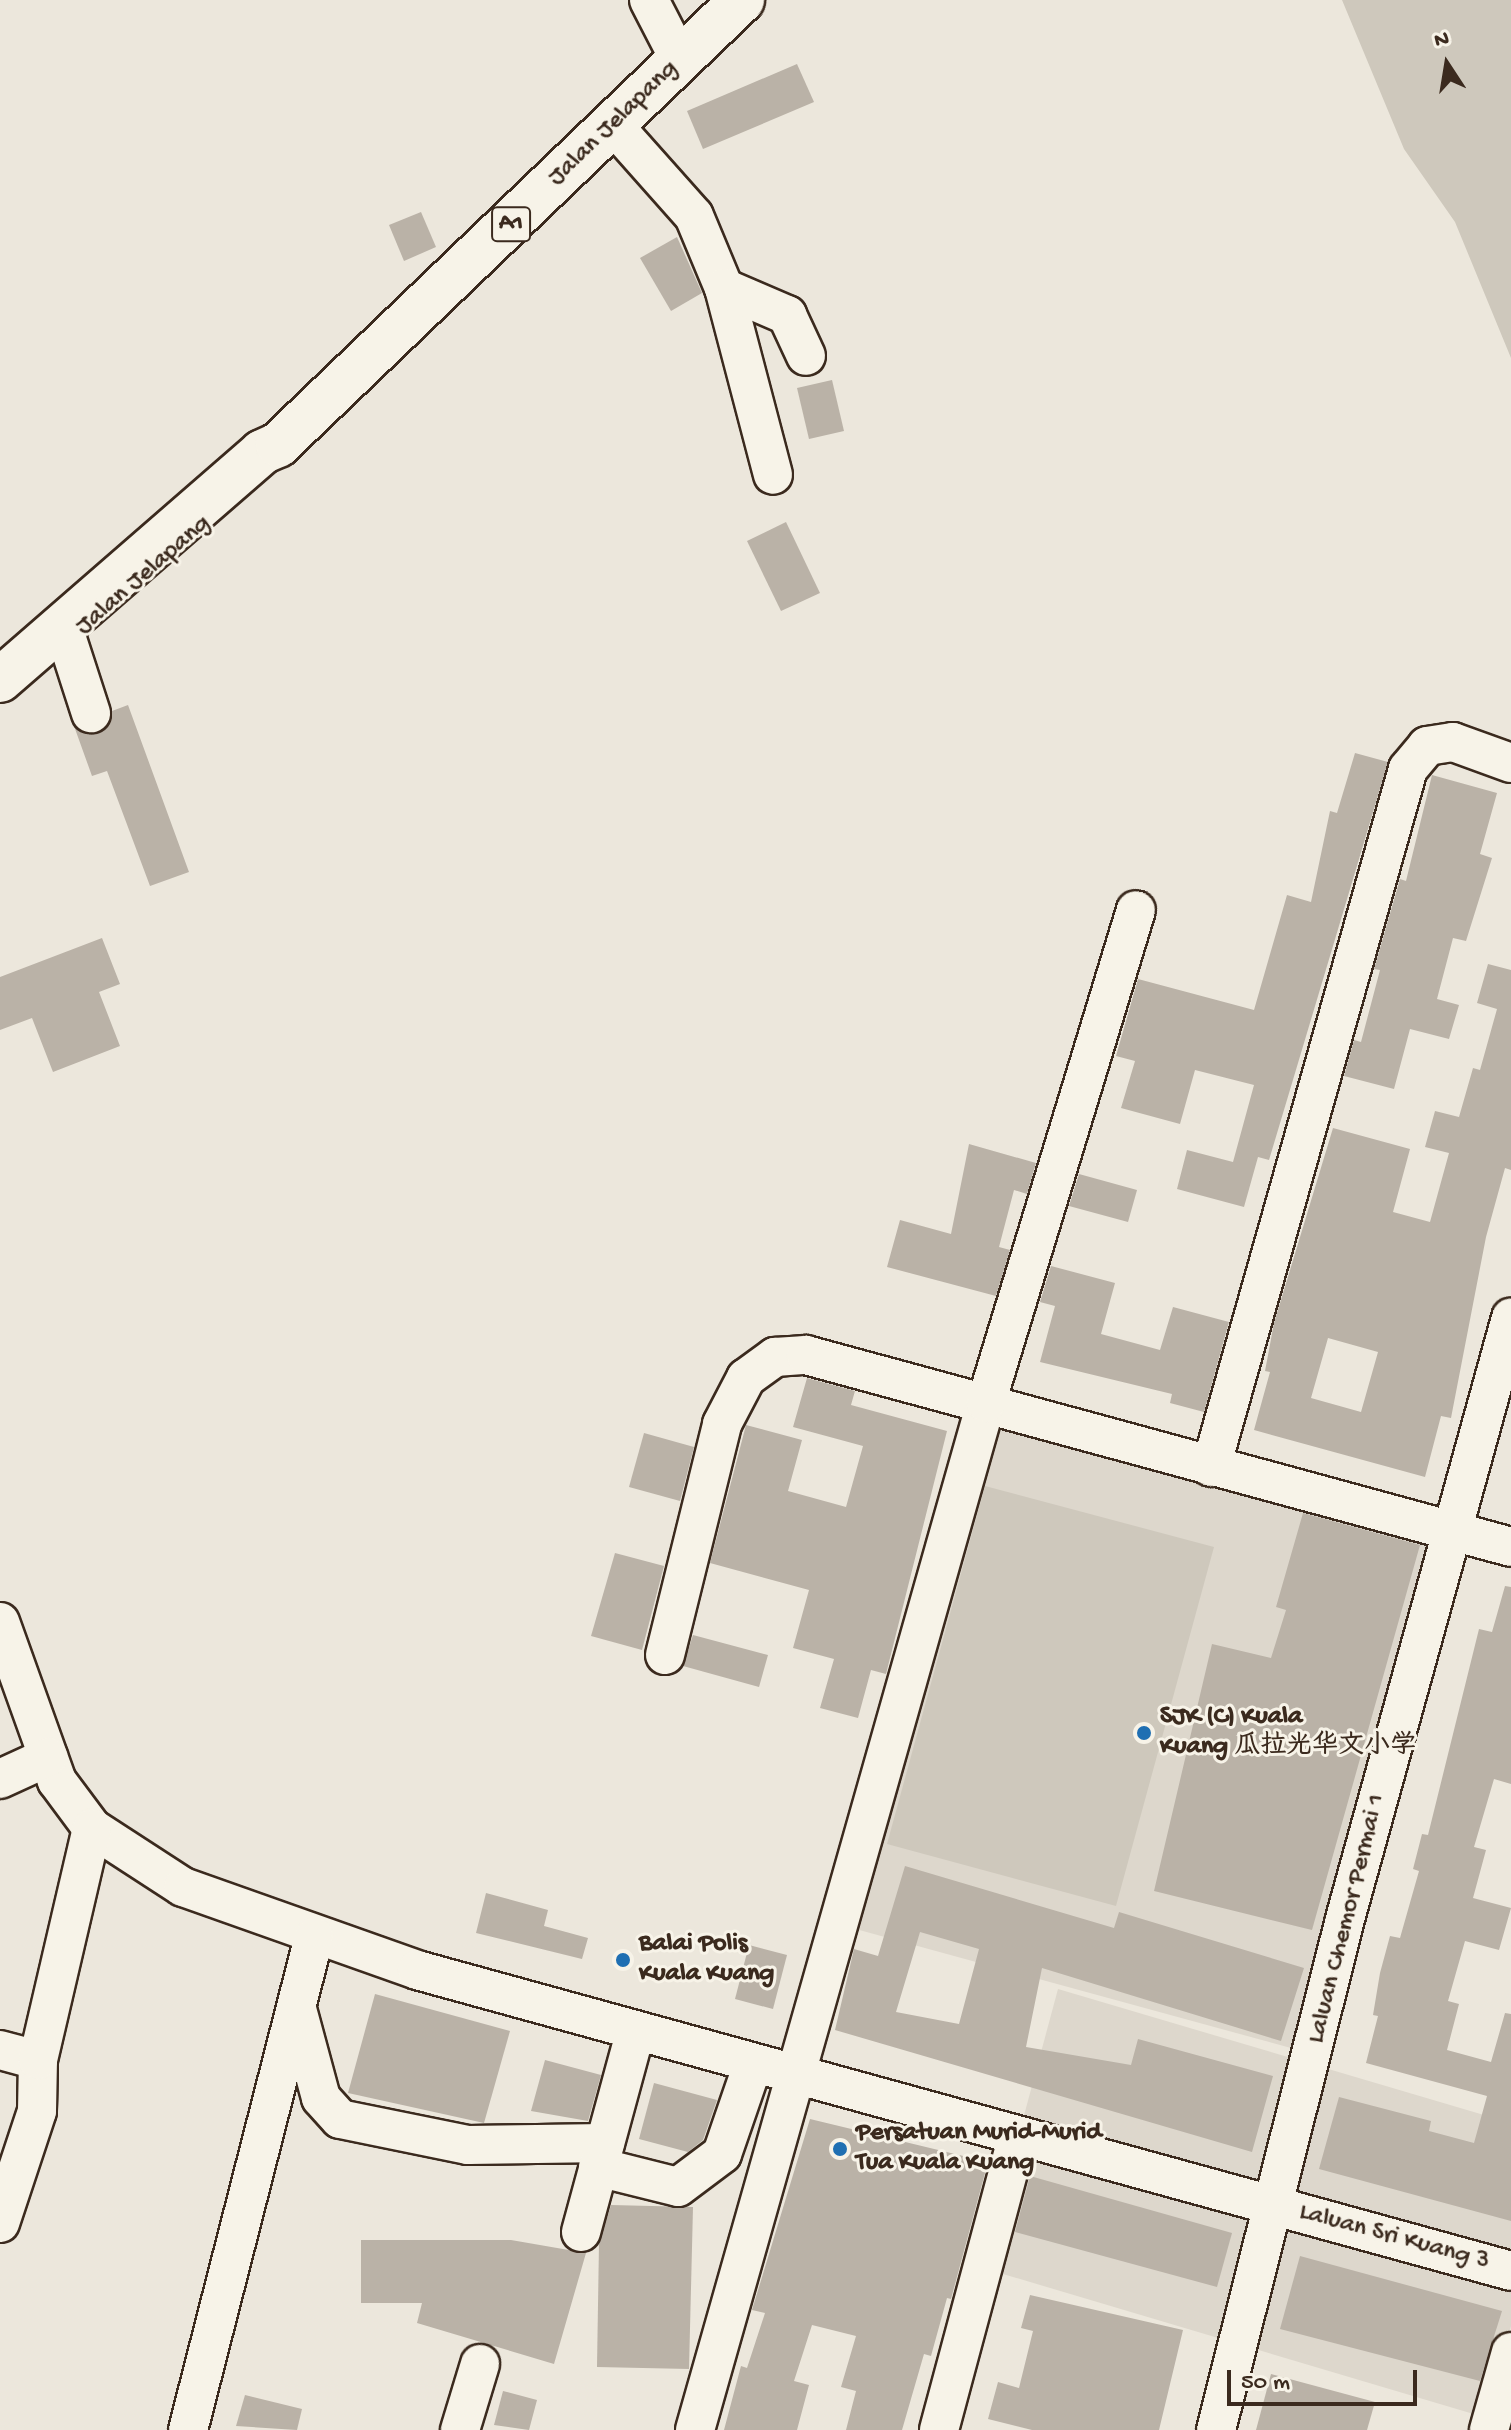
<!DOCTYPE html>
<meta charset="utf-8">
<style>
body{margin:0}
#map{position:relative;width:1511px;height:2430px;overflow:hidden;background:#ece7dc;font-family:"Gochi Hand","LXGW WenKai TC",sans-serif}
div>[style]{position:absolute}
[style*='--x']{left:calc(var(--x)*1px);top:calc(var(--y)*1px);width:calc(var(--w)*1px);rotate:calc(var(--a)*1deg)}
.built>*{inset:0;background:#ddd7cc}
.green>*{inset:0;background:#cec8bc}
.building>*{inset:0;background:#bab2a7}
.roads{filter:drop-shadow(2px 0 #3b2a1e) drop-shadow(-2px 0 #3b2a1e) drop-shadow(0 2px #3b2a1e) drop-shadow(0 -2px #3b2a1e)}
.minor>*{height:38px;margin:-19px;padding:0 19px;transform-origin:19px;border-radius:19px;background:#f7f3e8}
.major>*{height:44px;margin:-22px;padding:0 22px;transform-origin:22px;border-radius:22px;background:#f7f3e8}
.dots>*{width:22px;height:22px;translate:-50% -50%;box-sizing:border-box;border:4px solid #f7f3e8;border-radius:50%}
span{translate:-50% -50%;white-space:nowrap;text-align:center;line-height:1.15;-webkit-text-stroke:6px #f7f3e8;paint-order:stroke}
.shield-label span{padding:2px 6px;background:#f7f3e8;border:2px solid;border-radius:6px;-webkit-text-stroke-width:0}
.shield-label{font-size:24px;color:#3b2a1e;font-weight:700}
.street-label{font-size:26px;color:#3b2a1e}
.poi-label{font-size:26px;color:#3b2a1e;font-weight:700}
.left{translate:0 -50%;text-align:left}
.north{position:absolute;left:1407px;top:24px;width:80px;height:80px;-webkit-text-stroke:6px #f7f3e8;paint-order:stroke;rotate:348deg;font-size:22px;font-weight:700;line-height:32px;text-align:center;color:#3b2a1e}
.north::after{content:'';display:block;margin:auto;width:28px;height:36px;background:#3b2a1e;clip-path:polygon(50% 0,100% 100%,50% 72%,0 100%)}
.scale{position:absolute;left:1227px;top:2370px;width:190px;height:36px;box-sizing:border-box;border:4px solid #3b2a1e;border-top:0;padding-left:10px;font-size:24px;line-height:28px;white-space:nowrap;color:#3b2a1e;-webkit-text-stroke:6px #f7f3e8;paint-order:stroke}
</style>
<div id="map">
<div class="built">
<i style="clip-path:polygon(991px 1418px,1443px 1541px,1302px 2051px,841px 1925px)"></i>
<i style="clip-path:polygon(1058px 1989px,1511px 2123px,1511px 2326px,1487px 2418px,983px 2268px)"></i>
</div>
<div class="green">
<i style="clip-path:polygon(1342px 0,1511px 0,1511px 358px,1455px 222px,1404px 149px)"></i>
<i style="clip-path:polygon(985px 1486px,1214px 1547px,1116px 1906px,887px 1844px)"></i>
</div>
<div class="building">
<i style="clip-path:polygon(797px 64px,814px 102px,703px 149px,687px 111px)"></i>
<i style="clip-path:polygon(421px 212px,436px 247px,404px 261px,389px 225px)"></i>
<i style="clip-path:polygon(677px 237px,702px 293px,671px 311px,640px 258px)"></i>
<i style="clip-path:polygon(832px 380px,844px 431px,809px 439px,797px 388px)"></i>
<i style="clip-path:polygon(786px 522px,820px 593px,781px 611px,747px 541px)"></i>
<i style="clip-path:polygon(128px 705px,189px 872px,150px 886px,107px 771px,92px 776px,74px 726px,98px 734px,112px 711px)"></i>
<i style="clip-path:polygon(1355px 753px,1388px 762px,1269px 1160px,1258px 1157px,1244px 1207px,1177px 1189px,1187px 1150px,1233px 1162px,1254px 1085px,1195px 1070px,1180px 1124px,1121px 1108px,1135px 1061px,1116px 1056px,1138px 979px,1254px 1010px,1287px 895px,1311px 902px,1330px 811px,1337px 813px)"></i>
<i style="clip-path:polygon(1432px 775px,1497px 793px,1480px 854px,1492px 858px,1466px 941px,1453px 938px,1437px 999px,1459px 1005px,1449px 1039px,1410px 1029px,1394px 1089px,1344px 1076px,1354px 1040px,1361px 1042px,1380px 970px,1374px 969px,1400px 879px,1406px 881px)"></i>
<i style="clip-path:polygon(102px 938px,120px 984px,99px 992px,120px 1046px,53px 1072px,32px 1018px,0 1030px,0 977px)"></i>
<i style="clip-path:polygon(evenodd,1488px 964px,1511px 970px,1511px 1170px,1505px 1168px,1486px 1237px,1451px 1418px,1441px 1416px,1425px 1477px,1254px 1430px,1270px 1372px,1265px 1371px,1274px 1323px,1333px 1128px,1410px 1149px,1393px 1212px,1430px 1222px,1449px 1153px,1425px 1147px,1435px 1111px,1459px 1117px,1473px 1068px,1480px 1070px,1497px 1009px,1477px 1003px,1488px 964px,1328px 1338px,1378px 1352px,1361px 1412px,1311px 1398px,1328px 1338px)"></i>
<i style="clip-path:polygon(969px 1144px,1036px 1163px,1027px 1194px,1014px 1190px,999px 1247px,1010px 1250px,996px 1296px,887px 1267px,900px 1220px,951px 1234px)"></i>
<i style="clip-path:polygon(1079px 1174px,1137px 1190px,1128px 1222px,1069px 1206px)"></i>
<i style="clip-path:polygon(1051px 1266px,1115px 1283px,1101px 1334px,1160px 1350px,1173px 1307px,1229px 1322px,1204px 1412px,1170px 1403px,1172px 1394px,1040px 1362px,1055px 1306px,1040px 1302px)"></i>
<i style="clip-path:polygon(807px 1378px,855px 1391px,851px 1405px,947px 1431px,886px 1674px,871px 1670px,858px 1718px,820px 1708px,834px 1659px,793px 1648px,809px 1590px,710px 1563px,746px 1425px,802px 1440px,788px 1491px,846px 1507px,863px 1446px,793px 1427px)"></i>
<i style="clip-path:polygon(644px 1433px,694px 1447px,680px 1501px,629px 1487px)"></i>
<i style="clip-path:polygon(1303px 1513px,1420px 1545px,1312px 1930px,1154px 1891px,1212px 1644px,1271px 1658px,1286px 1610px,1276px 1607px)"></i>
<i style="clip-path:polygon(615px 1553px,664px 1566px,642px 1650px,591px 1636px)"></i>
<i style="clip-path:polygon(1505px 1586px,1511px 1587px,1511px 1784px,1494px 1779px,1474px 1847px,1486px 1850px,1473px 1898px,1511px 1908px,1499px 1950px,1465px 1941px,1448px 2001px,1459px 2004px,1447px 2050px,1491px 2062px,1505px 2013px,1511px 2014px,1511px 2221px,1319px 2169px,1339px 2097px,1431px 2121px,1429px 2131px,1474px 2143px,1487px 2096px,1366px 2063px,1378px 2016px,1373px 2015px,1380px 1973px,1390px 1936px,1400px 1938px,1419px 1871px,1413px 1869px,1422px 1834px,1428px 1835px,1479px 1629px,1492px 1632px)"></i>
<i style="clip-path:polygon(693px 1635px,768px 1655px,759px 1687px,683px 1666px)"></i>
<i style="clip-path:polygon(evenodd,905px 1866px,1114px 1928px,1119px 1912px,1304px 1968px,1281px 2041px,1042px 1968px,1026px 2047px,1131px 2065px,1138px 2039px,1273px 2076px,1252px 2152px,835px 2030px,854px 1949px,878px 1956px,905px 1866px,920px 1932px,979px 1949px,959px 2024px,896px 2012px,920px 1932px)"></i>
<i style="clip-path:polygon(486px 1893px,548px 1910px,544px 1926px,588px 1938px,582px 1959px,476px 1933px)"></i>
<i style="clip-path:polygon(749px 1945px,787px 1955px,773px 2009px,735px 1999px)"></i>
<i style="clip-path:polygon(375px 1994px,510px 2031px,484px 2123px,348px 2093px)"></i>
<i style="clip-path:polygon(545px 2060px,601px 2075px,588px 2121px,531px 2111px)"></i>
<i style="clip-path:polygon(654px 2083px,717px 2100px,703px 2140px,688px 2152px,639px 2139px)"></i>
<i style="clip-path:polygon(810px 2119px,988px 2162px,951px 2299px,947px 2298px,931px 2356px,924px 2354px,902px 2430px,846px 2430px,856px 2391px,841px 2387px,856px 2336px,812px 2325px,794px 2381px,809px 2385px,797px 2430px,724px 2430px,741px 2366px,747px 2368px,765px 2313px,752px 2310px)"></i>
<i style="clip-path:polygon(1030px 2176px,1232px 2233px,1217px 2287px,1015px 2232px)"></i>
<i style="clip-path:polygon(611px 2205px,693px 2207px,689px 2369px,597px 2367px,599px 2243px)"></i>
<i style="clip-path:polygon(361px 2240px,511px 2240px,586px 2253px,554px 2364px,417px 2323px,422px 2303px,361px 2303px)"></i>
<i style="clip-path:polygon(1300px 2256px,1502px 2311px,1480px 2381px,1280px 2329px)"></i>
<i style="clip-path:polygon(1030px 2295px,1183px 2330px,1159px 2430px,1032px 2430px,988px 2419px,998px 2382px,1019px 2388px,1033px 2331px,1021px 2328px)"></i>
<i style="clip-path:polygon(1271px 2374px,1375px 2402px,1367px 2430px,1256px 2430px)"></i>
<i style="clip-path:polygon(503px 2391px,537px 2400px,529px 2430px,494px 2425px)"></i>
<i style="clip-path:polygon(245px 2395px,302px 2409px,297px 2430px,236px 2426px)"></i>
</div>
<div class="roads">
<div class="minor">
<i style="--x:649;--y:0;--w:68;--a:62.7"></i>
<i style="--x:614;--y:126;--w:120;--a:48.4"></i>
<i style="--x:694;--y:216;--w:78;--a:67.4"></i>
<i style="--x:724;--y:288;--w:193;--a:75.3"></i>
<i style="--x:724;--y:288;--w:69;--a:23.2"></i>
<i style="--x:787;--y:315;--w:45;--a:65.1"></i>
<i style="--x:68;--y:642;--w:75;--a:72.1"></i>
<i style="--x:1211;--y:1467;--w:725;--a:-74.24"></i>
<i style="--x:1408;--y:769;--w:30;--a:-50"></i>
<i style="--x:1427;--y:746;--w:26;--a:-9"></i>
<i style="--x:1453;--y:742;--w:62;--a:19.9"></i>
<i style="--x:0;--y:1622;--w:169;--a:70.3"></i>
<i style="--x:57;--y:1781;--w:59;--a:53.3"></i>
<i style="--x:92;--y:1828;--w:108;--a:33"></i>
<i style="--x:183;--y:1887;--w:248;--a:19.5"></i>
<i style="--x:417;--y:1970;--w:1135;--a:15.38"></i>
<i style="--x:665;--y:1655;--w:238;--a:-76.1"></i>
<i style="--x:722;--y:1424;--w:52;--a:-62.4"></i>
<i style="--x:746;--y:1378;--w:36;--a:-36"></i>
<i style="--x:775;--y:1357;--w:31;--a:-4"></i>
<i style="--x:806;--y:1355;--w:731;--a:15.23"></i>
<i style="--x:0;--y:1779;--w:53;--a:-24.6"></i>
<i style="--x:297;--y:2009;--w:92;--a:74.9"></i>
<i style="--x:321;--y:2098;--w:28;--a:48"></i>
<i style="--x:340;--y:2119;--w:131;--a:11.5"></i>
<i style="--x:468;--y:2145;--w:137;--a:-0.8"></i>
<i style="--x:0;--y:2050;--w:39;--a:15"></i>
<i style="--x:598;--y:2167;--w:82;--a:14"></i>
<i style="--x:678;--y:2187;--w:55;--a:-36.9"></i>
<i style="--x:722;--y:2154;--w:92;--a:-71"></i>
<i style="--x:0;--y:2223;--w:118;--a:-71.7"></i>
<i style="--x:37;--y:2111;--w:51;--a:-88.9"></i>
<i style="--x:38;--y:2060;--w:238;--a:-76.9"></i>
<i style="--x:581;--y:2232;--w:206;--a:-74.8"></i>
<i style="--x:188;--y:2430;--w:509;--a:-75.66"></i>
<i style="--x:460;--y:2430;--w:69;--a:-73.1"></i>
<i style="--x:695;--y:2430;--w:1067;--a:-74.18"></i>
<i style="--x:986;--y:1403;--w:515;--a:-73.08"></i>
<i style="--x:939;--y:2430;--w:301;--a:-75"></i>
<i style="--x:1216;--y:2430;--w:527;--a:-75.83"></i>
<i style="--x:1345;--y:1919;--w:624;--a:-74.56"></i>
<i style="--x:1489;--y:2430;--w:81;--a:-74.2"></i>
</div>
<div class="major">
<i style="--x:0;--y:680;--w:347;--a:-41"></i>
<i style="--x:262;--y:452;--w:17;--a:-24"></i>
<i style="--x:278;--y:445;--w:643;--a:-43.8"></i>
</div>
</div>
<div class="dots">
<i style="left:1144px;top:1733px;background:#1f6fb2"></i>
<i style="left:623px;top:1960px;background:#1f6fb2"></i>
<i style="left:840px;top:2149px;background:#1f6fb2"></i>
</div>
<div class="shield-label">
<span style="left:511px;top:224px">A1</span>
</div>
<div class="street-label">
<span style="left:614px;top:124px;rotate:-44deg">Jalan Jelapang</span>
<span style="left:144px;top:576px;rotate:-41deg">Jalan Jelapang</span>
<span style="left:1348px;top:1919px;rotate:-76deg">Laluan Chemor Permai 1</span>
<span style="left:1394px;top:2238px;rotate:15deg">Laluan Sri Kuang 3</span>
</div>
<div class="poi-label">
<span class="left" style="left:1160px;top:1733px">SJK (C) Kuala<br>Kuang 瓜拉光华文小学</span>
<span class="left" style="left:639px;top:1960px">Balai Polis<br>Kuala Kuang</span>
<span class="left" style="left:856px;top:2149px">Persatuan Murid-Murid<br>Tua Kuala Kuang</span>
</div>
<div class="north">N</div>
<div class="scale">50 m</div>
</div>
